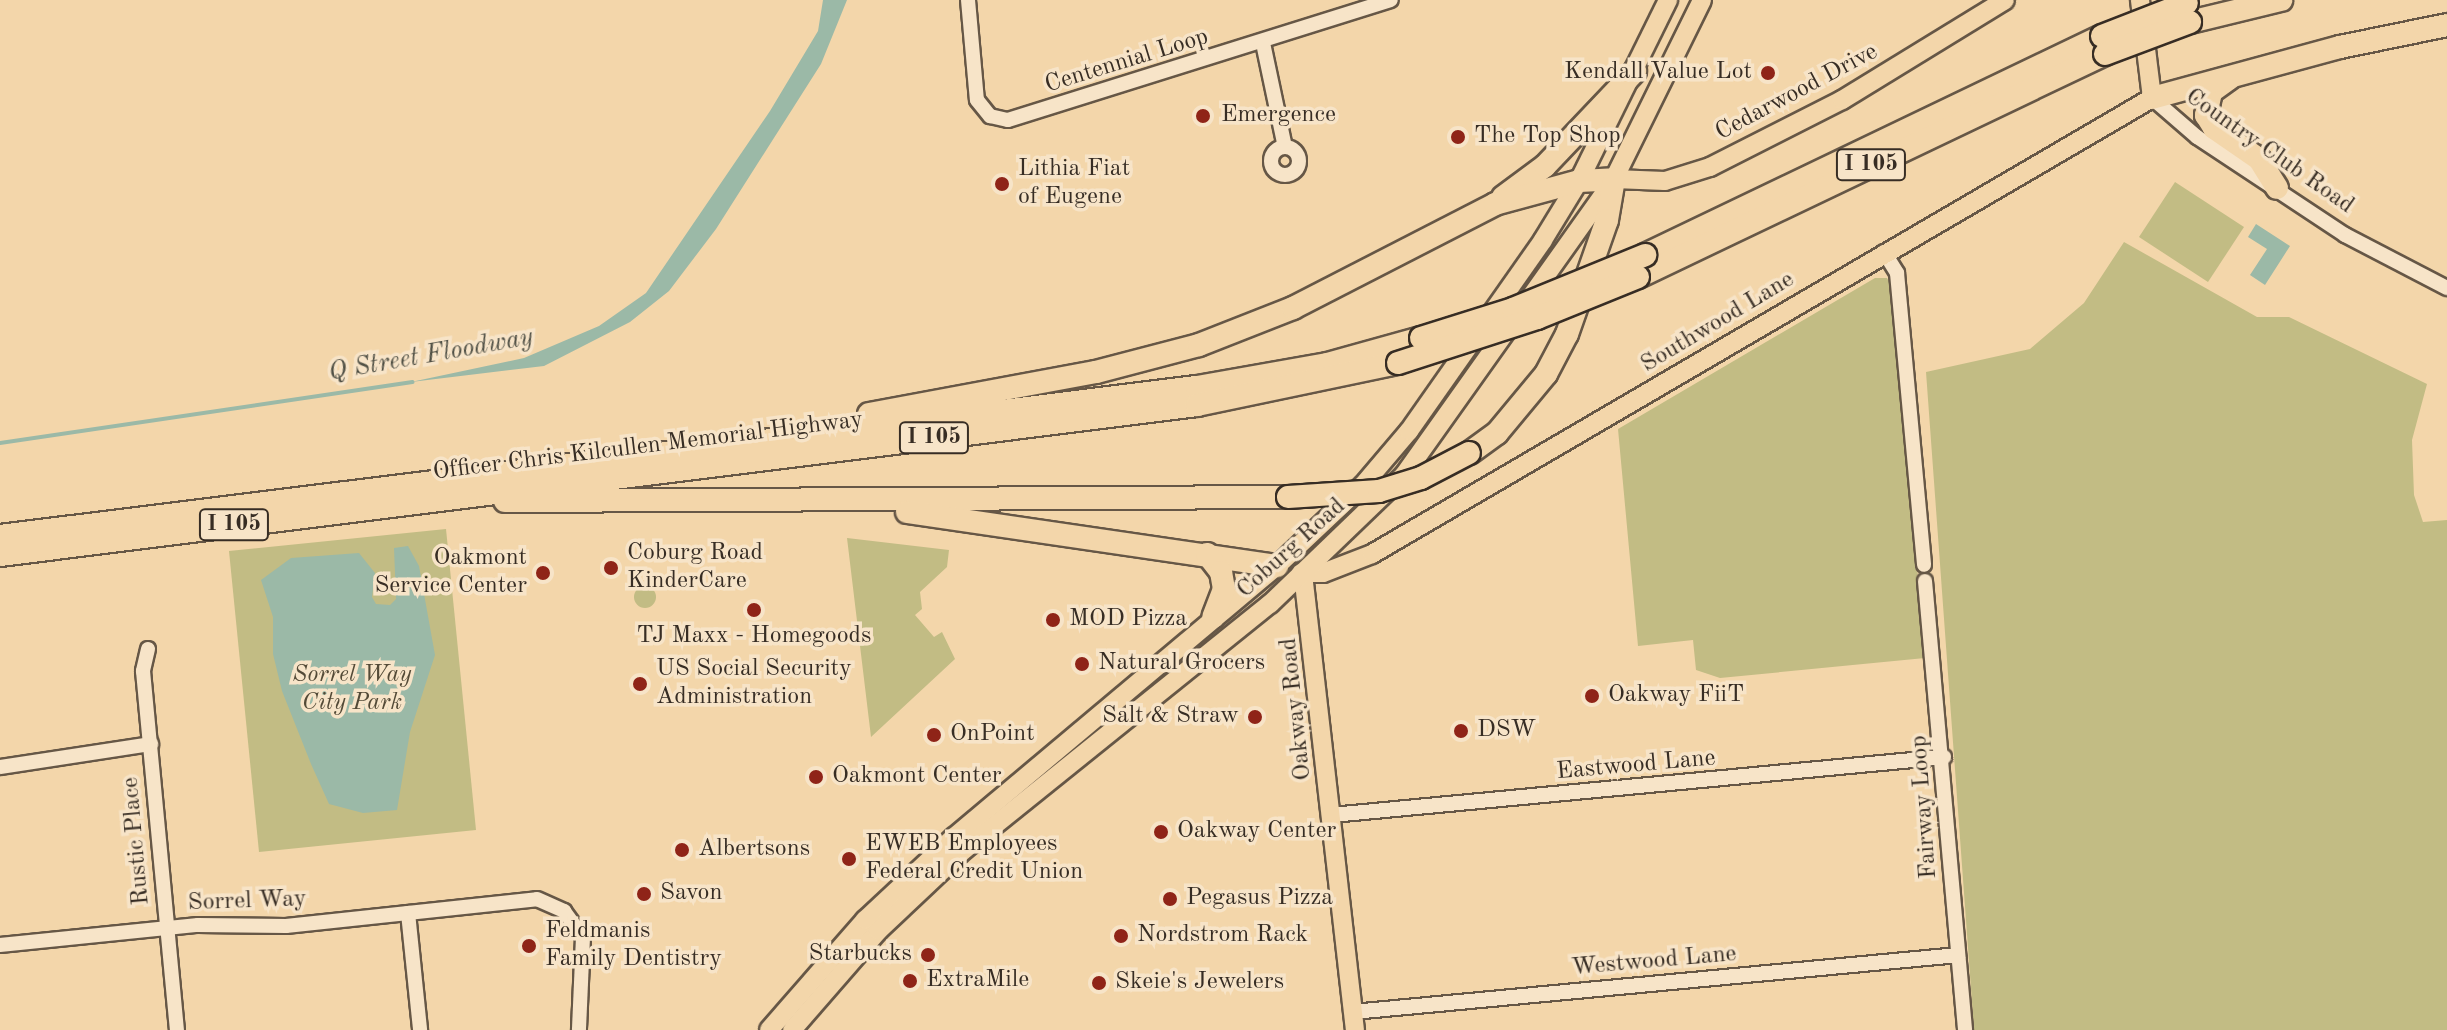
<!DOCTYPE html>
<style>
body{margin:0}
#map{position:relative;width:2447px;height:1030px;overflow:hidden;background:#f3d6aa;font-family:"Old Standard TT",serif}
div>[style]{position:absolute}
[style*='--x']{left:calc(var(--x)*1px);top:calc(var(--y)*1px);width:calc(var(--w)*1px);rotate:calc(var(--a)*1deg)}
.green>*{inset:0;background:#c2bc84}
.round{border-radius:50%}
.water>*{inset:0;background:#9bb9a7}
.stream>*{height:4px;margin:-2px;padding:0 2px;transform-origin:2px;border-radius:2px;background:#9bb9a7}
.roads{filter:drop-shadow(2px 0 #665746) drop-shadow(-2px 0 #665746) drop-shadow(0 2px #665746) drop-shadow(0 -2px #665746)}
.minor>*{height:14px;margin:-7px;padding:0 7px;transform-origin:7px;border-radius:7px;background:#f7e4c8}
.minor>.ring{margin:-7px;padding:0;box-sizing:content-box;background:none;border:14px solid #f7e4c8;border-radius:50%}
.major>*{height:18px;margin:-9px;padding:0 9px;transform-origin:9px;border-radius:9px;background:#f3d6aa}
.highway>*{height:22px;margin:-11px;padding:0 11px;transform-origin:11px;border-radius:11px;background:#f3d6aa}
.bridges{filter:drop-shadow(2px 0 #372d24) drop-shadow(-2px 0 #372d24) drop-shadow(0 2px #372d24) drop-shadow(0 -2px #372d24)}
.highway-bridge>*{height:22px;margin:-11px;padding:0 11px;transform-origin:11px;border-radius:11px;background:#f3d6aa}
.dots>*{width:22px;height:22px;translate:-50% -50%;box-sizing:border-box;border:4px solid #f7e4c8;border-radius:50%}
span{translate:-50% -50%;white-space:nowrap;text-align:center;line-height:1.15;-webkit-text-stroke:7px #f7e4c8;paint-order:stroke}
.shield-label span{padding:2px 6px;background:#f7e4c8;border:2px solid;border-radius:6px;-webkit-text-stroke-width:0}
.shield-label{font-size:22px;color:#372d24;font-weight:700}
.street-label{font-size:24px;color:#372d24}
.poi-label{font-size:24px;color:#372d24}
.right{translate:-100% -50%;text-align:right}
.left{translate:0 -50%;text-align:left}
.park-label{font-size:24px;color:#534a37;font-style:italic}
.water-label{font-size:26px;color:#505045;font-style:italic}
</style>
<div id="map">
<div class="green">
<i style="clip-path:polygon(2175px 182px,2244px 227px,2208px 282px,2139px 237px)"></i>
<i style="clip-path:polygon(2124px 242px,2257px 317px,2289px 317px,2427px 384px,2412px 440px,2414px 495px,2423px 522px,2447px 520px,2447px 1030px,1974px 1030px,1926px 372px,2030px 349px,2084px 303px)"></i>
<i style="clip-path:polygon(1875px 278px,1887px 278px,1892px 287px,1925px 658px,1720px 678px,1696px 670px,1693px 640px,1638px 646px,1618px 429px)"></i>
<i style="clip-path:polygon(446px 529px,476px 830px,259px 852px,229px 551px)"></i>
<i style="clip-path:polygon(847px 538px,949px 550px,947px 567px,920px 592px,922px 609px,915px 615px,934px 637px,942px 632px,955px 659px,871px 737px)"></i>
<i class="round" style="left:634px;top:586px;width:22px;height:22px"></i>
</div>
<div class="water">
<i style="clip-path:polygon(823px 0,847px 0,821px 64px,716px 229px,669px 291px,630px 322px,544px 366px,411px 382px,524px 358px,599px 326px,646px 293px,770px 111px,818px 31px)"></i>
<i style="clip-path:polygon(2256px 224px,2290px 246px,2265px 285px,2250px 275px,2267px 249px,2248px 237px)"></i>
<i style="clip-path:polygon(408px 546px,419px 566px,435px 655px,410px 732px,397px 810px,363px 813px,329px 804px,311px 764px,282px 691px,273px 654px,273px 617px,261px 580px,291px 558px,359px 553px,375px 573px,372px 597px,376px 604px,390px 605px,396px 599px,394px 548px)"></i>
</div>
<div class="stream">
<i style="--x:0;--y:443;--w:417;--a:-8.4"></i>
</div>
<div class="roads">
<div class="minor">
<i style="--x:968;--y:0;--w:100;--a:84.9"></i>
<i style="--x:977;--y:100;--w:21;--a:51"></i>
<i style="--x:990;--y:116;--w:18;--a:13"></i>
<i style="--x:1008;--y:120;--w:401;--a:-17.4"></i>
<i style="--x:1263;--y:43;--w:106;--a:78.1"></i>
<i style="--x:2152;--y:98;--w:60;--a:40.9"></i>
<i style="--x:2197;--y:137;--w:178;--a:33.5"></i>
<i style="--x:2345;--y:235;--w:115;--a:27.5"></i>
<i class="ring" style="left:1271px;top:147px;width:14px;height:14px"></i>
<i style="--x:1884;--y:252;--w:25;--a:58"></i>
<i style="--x:1897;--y:273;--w:293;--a:84.7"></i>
<i style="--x:1925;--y:581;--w:451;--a:84.9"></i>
<i style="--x:148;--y:649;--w:23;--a:103"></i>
<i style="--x:143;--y:671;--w:361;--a:84.6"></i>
<i style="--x:0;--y:767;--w:153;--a:-8.7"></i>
<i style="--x:1332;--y:815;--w:615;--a:-5.41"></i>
<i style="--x:408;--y:913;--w:118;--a:84.1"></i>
<i style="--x:0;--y:945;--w:199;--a:-5.8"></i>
<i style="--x:198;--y:925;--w:88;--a:0.7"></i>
<i style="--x:286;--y:926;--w:252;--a:-6.1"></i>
<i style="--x:537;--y:899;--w:30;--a:24"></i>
<i style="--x:564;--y:911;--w:32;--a:54"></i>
<i style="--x:583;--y:937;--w:93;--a:92.5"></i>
<i style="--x:1353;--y:1012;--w:608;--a:-5.38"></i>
</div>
<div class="major">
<i style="--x:1614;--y:179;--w:51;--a:2.2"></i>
<i style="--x:1665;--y:181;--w:47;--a:-17.3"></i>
<i style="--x:1710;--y:167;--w:148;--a:-26.9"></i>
<i style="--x:1842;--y:100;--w:191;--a:-31.5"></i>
<i style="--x:1301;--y:573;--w:22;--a:0"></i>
<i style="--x:1323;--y:573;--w:53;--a:-21.2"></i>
<i style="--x:1372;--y:554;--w:904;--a:-30.31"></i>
<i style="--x:2152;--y:98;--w:99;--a:-97"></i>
<i style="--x:1303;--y:574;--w:459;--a:83.5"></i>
<i style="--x:769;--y:1030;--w:146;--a:-48.9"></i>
<i style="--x:865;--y:920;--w:122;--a:-43"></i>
<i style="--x:954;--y:837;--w:422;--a:-40"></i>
<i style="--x:1277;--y:566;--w:118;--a:-43.3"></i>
<i style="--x:1363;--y:485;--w:71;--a:-49.6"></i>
<i style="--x:1409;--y:431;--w:233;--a:-54.9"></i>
<i style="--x:1543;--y:240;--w:69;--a:-58.6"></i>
<i style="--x:1579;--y:181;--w:202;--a:-63.8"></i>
<i style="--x:792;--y:1030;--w:131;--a:-49"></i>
<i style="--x:878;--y:931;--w:120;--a:-43.3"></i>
<i style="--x:965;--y:849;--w:391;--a:-38.8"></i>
<i style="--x:1270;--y:604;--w:186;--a:-43.9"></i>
<i style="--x:1404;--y:475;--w:363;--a:-54.6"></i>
<i style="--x:1614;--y:179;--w:199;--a:-63.8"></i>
</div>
<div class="highway">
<i style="--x:2190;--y:22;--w:94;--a:-13.6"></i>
<i style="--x:2230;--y:78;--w:24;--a:144"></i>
<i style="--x:2211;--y:92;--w:24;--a:102"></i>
<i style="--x:2206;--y:115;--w:15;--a:58"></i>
<i style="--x:2214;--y:128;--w:55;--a:34.6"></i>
<i style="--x:2259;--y:159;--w:34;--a:58"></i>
<i style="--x:2152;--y:98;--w:195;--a:-15.2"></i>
<i style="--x:2340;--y:47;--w:109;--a:-11.6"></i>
<i style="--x:1503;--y:197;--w:52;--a:-36.4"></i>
<i style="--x:1545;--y:166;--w:131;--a:-46.5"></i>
<i style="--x:1645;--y:255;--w:507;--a:-25.6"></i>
<i style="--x:1638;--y:277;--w:518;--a:-25.53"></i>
<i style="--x:869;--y:414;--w:231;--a:-10.5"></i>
<i style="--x:1096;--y:372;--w:106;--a:-14.7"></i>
<i style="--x:1199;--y:345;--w:101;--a:-21.5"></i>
<i style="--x:1293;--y:308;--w:227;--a:-27.2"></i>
<i style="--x:1495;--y:204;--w:87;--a:-15.3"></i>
<i style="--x:1579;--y:181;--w:35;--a:-3"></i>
<i style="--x:1614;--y:179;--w:42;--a:99.7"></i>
<i style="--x:1607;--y:220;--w:121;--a:109.3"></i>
<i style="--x:1567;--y:334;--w:45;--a:117.7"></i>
<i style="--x:1546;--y:374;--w:77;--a:129.7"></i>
<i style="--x:1497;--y:433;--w:34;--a:144"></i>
<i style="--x:505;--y:501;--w:783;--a:-0.29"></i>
<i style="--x:907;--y:512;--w:374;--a:8.3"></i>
<i style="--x:0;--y:536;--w:1206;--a:-7.1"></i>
<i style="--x:1197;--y:387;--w:132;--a:-10"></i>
<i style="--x:1327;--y:364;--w:98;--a:-15.5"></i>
<i style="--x:1207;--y:554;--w:23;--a:52"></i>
<i style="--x:1221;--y:572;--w:17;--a:80"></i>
<i style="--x:1224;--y:589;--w:30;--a:111"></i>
<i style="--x:0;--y:555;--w:1206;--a:-7.14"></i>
<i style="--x:1197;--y:405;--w:205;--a:-11.8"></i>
</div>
</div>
<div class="bridges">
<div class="highway-bridge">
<i style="--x:2102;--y:36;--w:91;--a:-21.2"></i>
<i style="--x:2105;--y:54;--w:91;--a:-20.6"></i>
<i style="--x:1421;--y:338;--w:96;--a:-17.5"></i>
<i style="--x:1513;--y:309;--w:143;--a:-22.2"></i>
<i style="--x:1398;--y:363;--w:146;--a:-17.9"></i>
<i style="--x:1537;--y:318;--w:109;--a:-22.1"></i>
<i style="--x:1288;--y:497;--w:91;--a:-3.8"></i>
<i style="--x:1379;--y:491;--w:44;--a:-17.2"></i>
<i style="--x:1421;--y:478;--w:54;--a:-27.5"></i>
</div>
</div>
<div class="dots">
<i style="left:1768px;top:73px;background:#8f2418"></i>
<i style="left:1203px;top:116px;background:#8f2418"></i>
<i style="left:1458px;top:137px;background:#8f2418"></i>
<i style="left:1002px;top:184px;background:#8f2418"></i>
<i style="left:611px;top:568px;background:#8f2418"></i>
<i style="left:543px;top:573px;background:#8f2418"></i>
<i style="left:754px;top:610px;background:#8f2418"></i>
<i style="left:1053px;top:620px;background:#8f2418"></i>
<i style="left:1082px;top:664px;background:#8f2418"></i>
<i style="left:640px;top:684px;background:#8f2418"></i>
<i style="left:1592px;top:696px;background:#8f2418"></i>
<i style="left:1255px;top:717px;background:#8f2418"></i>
<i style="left:1461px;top:731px;background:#8f2418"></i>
<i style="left:934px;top:735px;background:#8f2418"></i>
<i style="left:816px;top:777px;background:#8f2418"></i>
<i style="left:1161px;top:832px;background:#8f2418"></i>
<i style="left:682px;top:850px;background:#8f2418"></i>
<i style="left:849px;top:859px;background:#8f2418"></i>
<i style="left:644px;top:894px;background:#8f2418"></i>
<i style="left:1170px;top:899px;background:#8f2418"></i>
<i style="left:1121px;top:936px;background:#8f2418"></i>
<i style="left:529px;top:946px;background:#8f2418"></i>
<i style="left:928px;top:955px;background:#8f2418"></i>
<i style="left:910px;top:981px;background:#8f2418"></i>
<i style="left:1099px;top:983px;background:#8f2418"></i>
</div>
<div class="shield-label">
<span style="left:1871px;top:165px">I 105</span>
<span style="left:934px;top:438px">I 105</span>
<span style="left:234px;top:525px">I 105</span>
</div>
<div class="street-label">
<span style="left:1127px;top:62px;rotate:-17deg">Centennial Loop</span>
<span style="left:1797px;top:93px;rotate:-28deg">Cedarwood Drive</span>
<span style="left:2269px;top:152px;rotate:35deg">Country Club Road</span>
<span style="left:1718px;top:323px;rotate:-31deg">Southwood Lane</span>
<span style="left:648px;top:447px;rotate:-7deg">Officer Chris Kilcullen Memorial Highway</span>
<span style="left:1292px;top:549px;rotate:-42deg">Coburg Road</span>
<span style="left:1297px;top:709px;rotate:-96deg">Oakway Road</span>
<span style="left:1636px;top:766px;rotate:-5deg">Eastwood Lane</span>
<span style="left:1925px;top:807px;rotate:-94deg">Fairway Loop</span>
<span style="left:137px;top:841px;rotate:-95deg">Rustic Place</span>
<span style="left:247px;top:902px;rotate:-2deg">Sorrel Way</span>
<span style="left:1654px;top:962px;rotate:-5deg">Westwood Lane</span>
</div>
<div class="poi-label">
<span class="right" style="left:1752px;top:73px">Kendall Value Lot</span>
<span class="left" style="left:1221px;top:116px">Emergence</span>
<span class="left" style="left:1474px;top:137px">The Top Shop</span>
<span class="left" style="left:1018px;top:184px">Lithia Fiat<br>of Eugene</span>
<span class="left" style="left:627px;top:568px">Coburg Road<br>KinderCare</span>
<span class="right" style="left:527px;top:573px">Oakmont<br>Service Center</span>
<span class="left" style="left:1069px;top:620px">MOD Pizza</span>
<span style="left:754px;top:637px">TJ Maxx - Homegoods</span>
<span class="left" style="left:1098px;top:664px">Natural Grocers</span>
<span class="left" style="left:656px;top:684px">US Social Security<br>Administration</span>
<span class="left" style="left:1608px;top:696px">Oakway FiiT</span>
<span class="right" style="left:1239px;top:717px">Salt &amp; Straw</span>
<span class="left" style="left:1477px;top:731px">DSW</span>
<span class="left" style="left:950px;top:735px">OnPoint</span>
<span class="left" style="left:832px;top:777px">Oakmont Center</span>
<span class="left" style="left:1177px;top:832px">Oakway Center</span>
<span class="left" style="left:865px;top:859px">EWEB Employees<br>Federal Credit Union</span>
<span class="left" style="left:698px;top:850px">Albertsons</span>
<span class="left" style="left:660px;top:894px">Savon</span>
<span class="left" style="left:1186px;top:899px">Pegasus Pizza</span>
<span class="left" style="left:545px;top:946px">Feldmanis<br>Family Dentistry</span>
<span class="left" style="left:1137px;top:936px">Nordstrom Rack</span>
<span class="right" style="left:912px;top:955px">Starbucks</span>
<span class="left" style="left:926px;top:981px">ExtraMile</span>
<span class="left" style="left:1115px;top:983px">Skeie's Jewelers</span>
</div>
<div class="park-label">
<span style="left:352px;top:690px">Sorrel Way<br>City Park</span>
</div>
<div class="water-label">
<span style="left:431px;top:356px;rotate:-10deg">Q Street Floodway</span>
</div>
</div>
